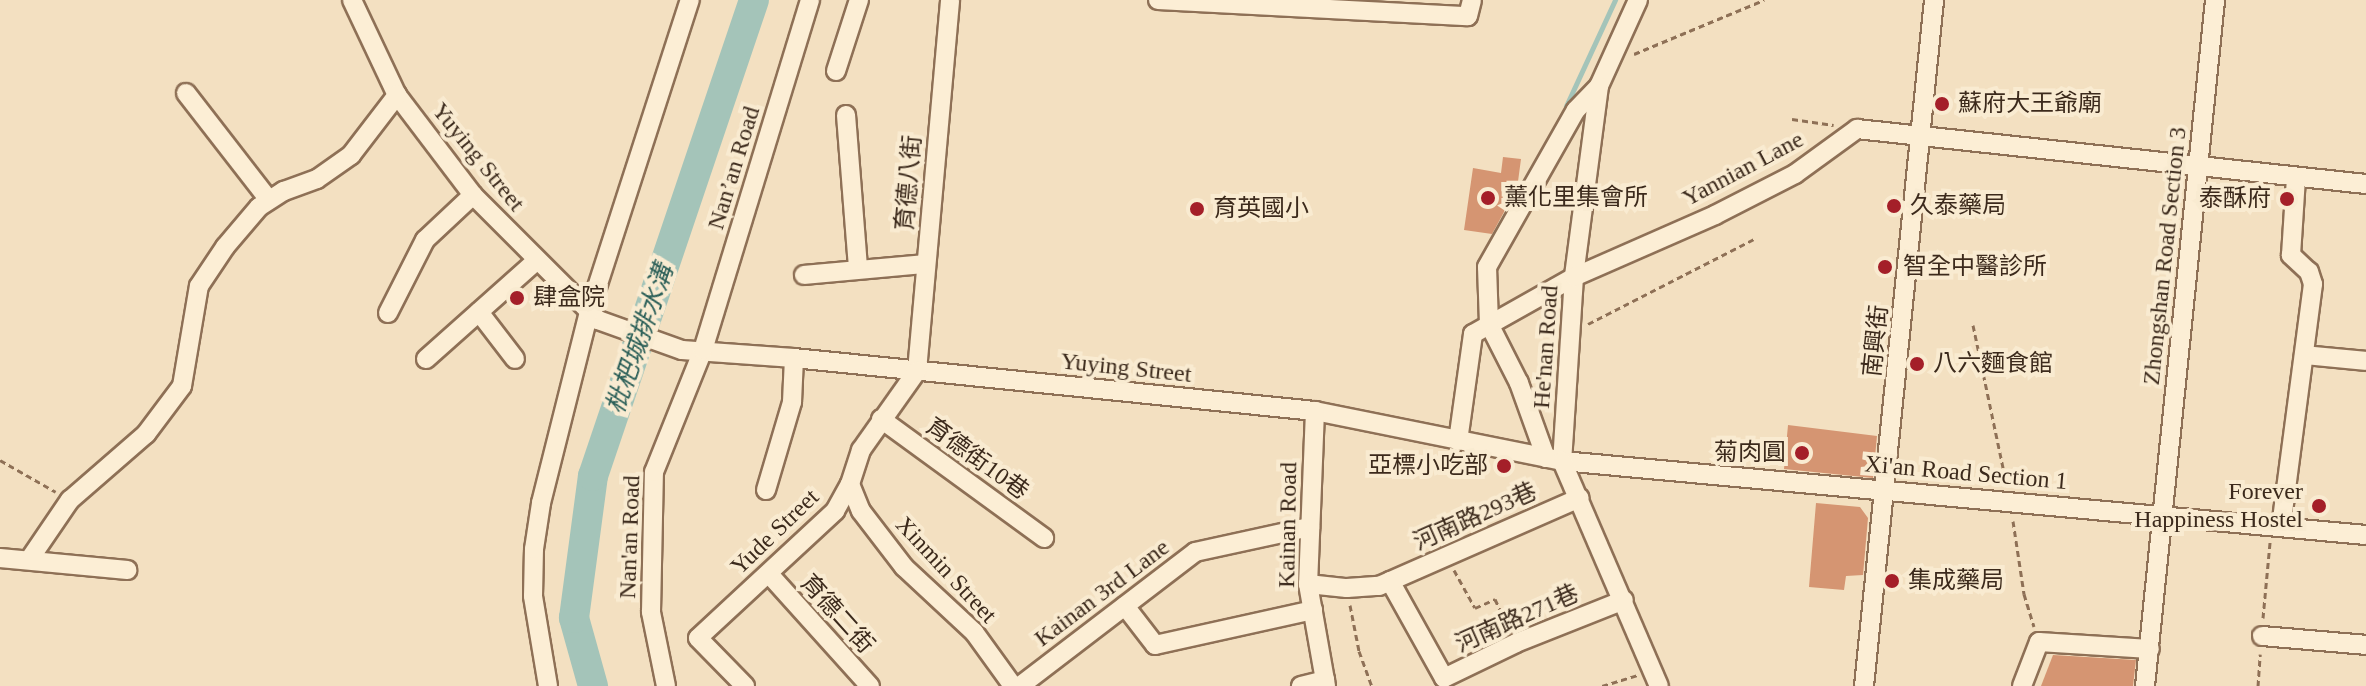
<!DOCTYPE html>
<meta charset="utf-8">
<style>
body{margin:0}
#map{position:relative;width:2366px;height:686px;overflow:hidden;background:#f3e0c1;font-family:"Times New Roman","Noto Sans TC",serif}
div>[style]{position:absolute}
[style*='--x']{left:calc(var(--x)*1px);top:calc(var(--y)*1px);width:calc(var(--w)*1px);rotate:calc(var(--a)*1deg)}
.stream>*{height:5px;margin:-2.5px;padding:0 2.5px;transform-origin:2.5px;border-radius:2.5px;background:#a4c4b9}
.river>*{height:30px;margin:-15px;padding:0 15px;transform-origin:15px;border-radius:15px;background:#a4c4b9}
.building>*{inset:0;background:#d59572}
.path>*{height:3px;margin-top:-1.5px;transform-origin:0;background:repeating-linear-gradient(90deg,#8e7056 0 6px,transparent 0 10px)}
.roads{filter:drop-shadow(2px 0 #8e7056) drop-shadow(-2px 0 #8e7056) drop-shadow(0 2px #8e7056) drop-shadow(0 -2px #8e7056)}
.minor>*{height:18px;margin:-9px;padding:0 9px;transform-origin:9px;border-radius:9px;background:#fceed5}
.dots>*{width:22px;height:22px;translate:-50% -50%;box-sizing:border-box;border:4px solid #f9ebd1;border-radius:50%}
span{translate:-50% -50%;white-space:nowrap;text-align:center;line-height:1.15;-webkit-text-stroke:8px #f9ebd1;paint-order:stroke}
.poi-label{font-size:24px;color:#3c2a1c}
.left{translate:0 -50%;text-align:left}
.right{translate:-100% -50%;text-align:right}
.street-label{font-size:24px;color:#3c2a1c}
.water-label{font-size:26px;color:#2a5e57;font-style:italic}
</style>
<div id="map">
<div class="stream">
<i style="--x:1566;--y:106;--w:117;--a:-65.2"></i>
</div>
<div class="river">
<i style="--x:593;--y:686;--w:71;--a:-105.6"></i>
<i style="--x:574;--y:618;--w:143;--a:-82.4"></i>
<i style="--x:593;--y:476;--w:502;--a:-71.31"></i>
</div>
<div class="building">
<i style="clip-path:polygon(1503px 157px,1521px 159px,1517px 189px,1508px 188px,1504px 212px,1492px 234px,1464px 230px,1473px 168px,1501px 173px)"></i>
<i style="clip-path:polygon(1788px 425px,1877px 436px,1873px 478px,1784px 469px)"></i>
<i style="clip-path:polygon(1816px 503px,1860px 507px,1868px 518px,1863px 575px,1846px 576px,1844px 590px,1809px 587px)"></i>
<i style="clip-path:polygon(2053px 655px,2136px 660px,2133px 686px,2041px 686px)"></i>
</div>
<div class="path">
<i style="--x:1634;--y:54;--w:141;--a:-22.6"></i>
<i style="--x:1792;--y:119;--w:42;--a:8.1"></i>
<i style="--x:1588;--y:324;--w:186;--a:-27.1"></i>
<i style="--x:1973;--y:325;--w:165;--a:78.1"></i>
<i style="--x:0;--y:460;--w:64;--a:29.7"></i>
<i style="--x:2013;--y:521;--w:74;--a:81.4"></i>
<i style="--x:2024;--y:594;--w:34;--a:73"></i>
<i style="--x:1454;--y:570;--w:43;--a:61.1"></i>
<i style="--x:1475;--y:608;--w:22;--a:-24"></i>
<i style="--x:1495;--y:599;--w:31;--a:65"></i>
<i style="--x:1350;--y:605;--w:47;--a:78.9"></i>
<i style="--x:1359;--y:651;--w:37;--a:70"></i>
<i style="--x:2263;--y:618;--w:76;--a:-84.7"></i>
<i style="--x:1602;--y:686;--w:37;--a:-17"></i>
<i style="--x:2258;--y:686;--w:32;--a:-86"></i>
</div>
<div class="roads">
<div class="minor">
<i style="--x:352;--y:0;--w:105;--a:64.7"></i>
<i style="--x:397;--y:95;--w:126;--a:52.8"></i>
<i style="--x:473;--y:195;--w:177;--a:45"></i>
<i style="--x:598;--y:320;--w:89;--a:19.7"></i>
<i style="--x:682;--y:350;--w:112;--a:4.1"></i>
<i style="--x:794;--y:358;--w:524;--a:5.81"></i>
<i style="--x:1315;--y:411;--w:252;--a:11.4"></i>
<i style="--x:1562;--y:461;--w:807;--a:5.26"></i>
<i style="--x:1158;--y:0;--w:310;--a:3"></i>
<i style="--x:1468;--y:16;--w:16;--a:-76"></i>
<i style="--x:1638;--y:0;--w:94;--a:114.4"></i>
<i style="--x:1599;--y:86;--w:193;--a:97.5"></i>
<i style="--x:1574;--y:277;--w:184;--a:93.7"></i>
<i style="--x:1562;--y:461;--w:245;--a:66.7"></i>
<i style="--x:836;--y:71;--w:75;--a:-72.1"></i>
<i style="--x:186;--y:93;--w:135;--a:52.2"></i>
<i style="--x:846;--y:115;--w:154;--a:85.5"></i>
<i style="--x:804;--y:275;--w:122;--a:-5.2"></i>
<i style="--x:479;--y:312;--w:59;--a:52.5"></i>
<i style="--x:388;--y:313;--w:82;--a:-63.1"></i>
<i style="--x:425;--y:240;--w:66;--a:-43.2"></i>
<i style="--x:2304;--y:355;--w:62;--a:5.5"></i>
<i style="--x:426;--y:359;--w:147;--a:-41.7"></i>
<i style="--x:917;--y:371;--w:372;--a:-84.9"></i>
<i style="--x:1315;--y:411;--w:173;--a:92.3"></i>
<i style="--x:1308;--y:584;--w:104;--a:80"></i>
<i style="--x:881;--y:419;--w:202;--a:36.1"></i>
<i style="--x:1458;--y:441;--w:108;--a:-82"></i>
<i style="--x:1473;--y:334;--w:116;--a:-29.4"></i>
<i style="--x:1574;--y:277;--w:154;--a:-23.7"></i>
<i style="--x:1715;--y:215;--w:90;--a:-27.1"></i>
<i style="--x:1795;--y:174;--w:77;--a:-36"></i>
<i style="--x:1857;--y:129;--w:512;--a:6.17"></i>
<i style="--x:1546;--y:458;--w:80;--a:-109.8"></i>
<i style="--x:1519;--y:383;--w:66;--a:-117"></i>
<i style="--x:1489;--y:324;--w:57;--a:-92"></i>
<i style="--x:1487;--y:267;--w:180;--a:-60.5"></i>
<i style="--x:1576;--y:110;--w:33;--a:-46"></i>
<i style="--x:850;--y:484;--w:29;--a:68"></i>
<i style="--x:861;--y:511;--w:71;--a:52.5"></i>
<i style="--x:904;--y:567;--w:96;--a:42.9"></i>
<i style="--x:974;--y:632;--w:67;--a:54.2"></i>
<i style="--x:766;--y:490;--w:92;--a:-73.5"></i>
<i style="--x:792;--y:402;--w:44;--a:-87.4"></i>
<i style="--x:2281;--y:527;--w:245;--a:-82.5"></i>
<i style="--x:2313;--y:284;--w:13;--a:-108"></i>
<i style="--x:2309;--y:272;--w:25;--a:-137"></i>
<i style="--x:2291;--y:255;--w:77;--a:-86.3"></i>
<i style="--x:0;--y:558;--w:128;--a:5.4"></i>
<i style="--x:29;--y:560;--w:73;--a:-55.7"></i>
<i style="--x:70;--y:500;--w:101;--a:-41"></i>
<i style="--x:146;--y:434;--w:60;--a:-53.1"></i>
<i style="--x:182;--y:386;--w:101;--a:-80.4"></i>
<i style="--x:199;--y:286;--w:47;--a:-56.3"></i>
<i style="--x:225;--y:247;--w:52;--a:-49.6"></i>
<i style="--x:259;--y:207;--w:30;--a:-33"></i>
<i style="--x:284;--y:191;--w:35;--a:-20"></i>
<i style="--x:317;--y:179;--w:42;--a:-35.2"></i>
<i style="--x:351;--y:155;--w:76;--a:-52.5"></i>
<i style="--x:769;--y:574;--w:151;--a:48"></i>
<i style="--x:1390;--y:581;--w:111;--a:60.9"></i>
<i style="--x:1444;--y:678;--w:80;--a:-25.9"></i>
<i style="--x:1516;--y:643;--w:116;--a:-21.7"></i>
<i style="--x:1308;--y:584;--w:39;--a:6"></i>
<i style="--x:1347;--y:588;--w:32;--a:-4"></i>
<i style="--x:1379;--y:586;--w:219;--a:-23.7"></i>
<i style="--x:1125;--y:606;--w:49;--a:52.4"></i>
<i style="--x:1155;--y:645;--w:162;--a:-12.5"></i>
<i style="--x:2262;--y:636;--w:104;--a:4.9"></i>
<i style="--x:548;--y:686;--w:91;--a:-99.5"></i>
<i style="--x:533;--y:596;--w:47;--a:-88.8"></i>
<i style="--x:534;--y:549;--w:47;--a:-81.3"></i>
<i style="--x:541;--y:503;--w:197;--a:-75.9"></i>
<i style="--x:589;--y:312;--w:328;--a:-72.1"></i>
<i style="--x:666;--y:686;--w:76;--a:-101.5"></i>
<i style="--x:651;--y:612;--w:140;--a:-88.8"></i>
<i style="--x:654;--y:472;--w:131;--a:-68.1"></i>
<i style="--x:703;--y:350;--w:366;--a:-73"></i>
<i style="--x:745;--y:686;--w:67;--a:-134.4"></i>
<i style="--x:698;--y:638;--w:187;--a:-42.8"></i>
<i style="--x:835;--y:511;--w:31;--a:-61"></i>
<i style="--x:850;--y:484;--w:36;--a:-72"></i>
<i style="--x:861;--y:450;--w:97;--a:-54.7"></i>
<i style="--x:1020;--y:686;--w:220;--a:-37.4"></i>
<i style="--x:1195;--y:552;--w:118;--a:-12.3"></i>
<i style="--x:1301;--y:686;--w:25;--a:-14"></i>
<i style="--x:1864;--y:686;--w:690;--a:-84.17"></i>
<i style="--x:2022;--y:686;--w:47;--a:-68.9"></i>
<i style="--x:2039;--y:642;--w:111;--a:3.6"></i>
<i style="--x:2145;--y:686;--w:690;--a:-84.17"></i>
</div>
</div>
<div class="dots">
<i style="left:1942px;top:104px;background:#a41f29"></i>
<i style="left:1488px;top:198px;background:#a41f29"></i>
<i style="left:2287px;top:199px;background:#a41f29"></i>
<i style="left:1894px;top:206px;background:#a41f29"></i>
<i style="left:1197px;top:209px;background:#a41f29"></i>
<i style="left:1885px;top:267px;background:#a41f29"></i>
<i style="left:517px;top:298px;background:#a41f29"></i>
<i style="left:1917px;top:364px;background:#a41f29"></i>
<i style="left:1802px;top:453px;background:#a41f29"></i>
<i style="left:1504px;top:466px;background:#a41f29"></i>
<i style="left:2319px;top:506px;background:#a41f29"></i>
<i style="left:1892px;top:581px;background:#a41f29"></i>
</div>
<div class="poi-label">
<span class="left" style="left:1958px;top:104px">蘇府大王爺廟</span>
<span class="left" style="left:1504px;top:198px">薰化里集會所</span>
<span class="right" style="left:2271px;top:199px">泰酥府</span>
<span class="left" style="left:1910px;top:206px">久泰藥局</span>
<span class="left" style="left:1213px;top:209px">育英國小</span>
<span class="left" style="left:1903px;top:267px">智全中醫診所</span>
<span class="left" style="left:533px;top:298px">肆盒院</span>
<span class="left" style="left:1933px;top:364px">八六麵食館</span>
<span class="right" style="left:1786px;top:453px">菊肉圓</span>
<span class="right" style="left:1488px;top:466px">亞標小吃部</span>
<span class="right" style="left:2303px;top:506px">Forever<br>Happiness Hostel</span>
<span class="left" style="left:1908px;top:581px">集成藥局</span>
</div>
<div class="street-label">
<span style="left:478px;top:157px;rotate:51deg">Yuying Street</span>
<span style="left:734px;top:168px;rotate:-73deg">Nan’an Road</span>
<span style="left:1743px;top:169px;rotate:-28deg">Yannian Lane</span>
<span style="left:909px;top:183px;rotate:-85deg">育德八街</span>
<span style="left:2165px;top:256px;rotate:-84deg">Zhongshan Road Section 3</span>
<span style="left:1876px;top:341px;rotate:-84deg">南興街</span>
<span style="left:1546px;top:347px;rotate:-86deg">He'nan Road</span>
<span style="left:1126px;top:368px;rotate:6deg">Yuying Street</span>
<span style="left:977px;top:459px;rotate:36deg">育德街10巷</span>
<span style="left:1966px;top:473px;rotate:5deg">Xi'an Road Section 1</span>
<span style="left:1475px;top:517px;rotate:-24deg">河南路293巷</span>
<span style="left:1288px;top:525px;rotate:-89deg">Kainan Road</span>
<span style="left:775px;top:532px;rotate:-44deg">Yude Street</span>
<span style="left:630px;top:537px;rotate:-88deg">Nan'an Road</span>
<span style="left:946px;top:570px;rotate:47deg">Xinmin Street</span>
<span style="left:1102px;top:593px;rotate:-37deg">Kainan 3rd Lane</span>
<span style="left:837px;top:614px;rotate:48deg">育德二街</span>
<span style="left:1517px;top:619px;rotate:-24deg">河南路271巷</span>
</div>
<div class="water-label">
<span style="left:640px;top:339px;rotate:-71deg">枇杷城排水溝</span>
</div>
</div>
